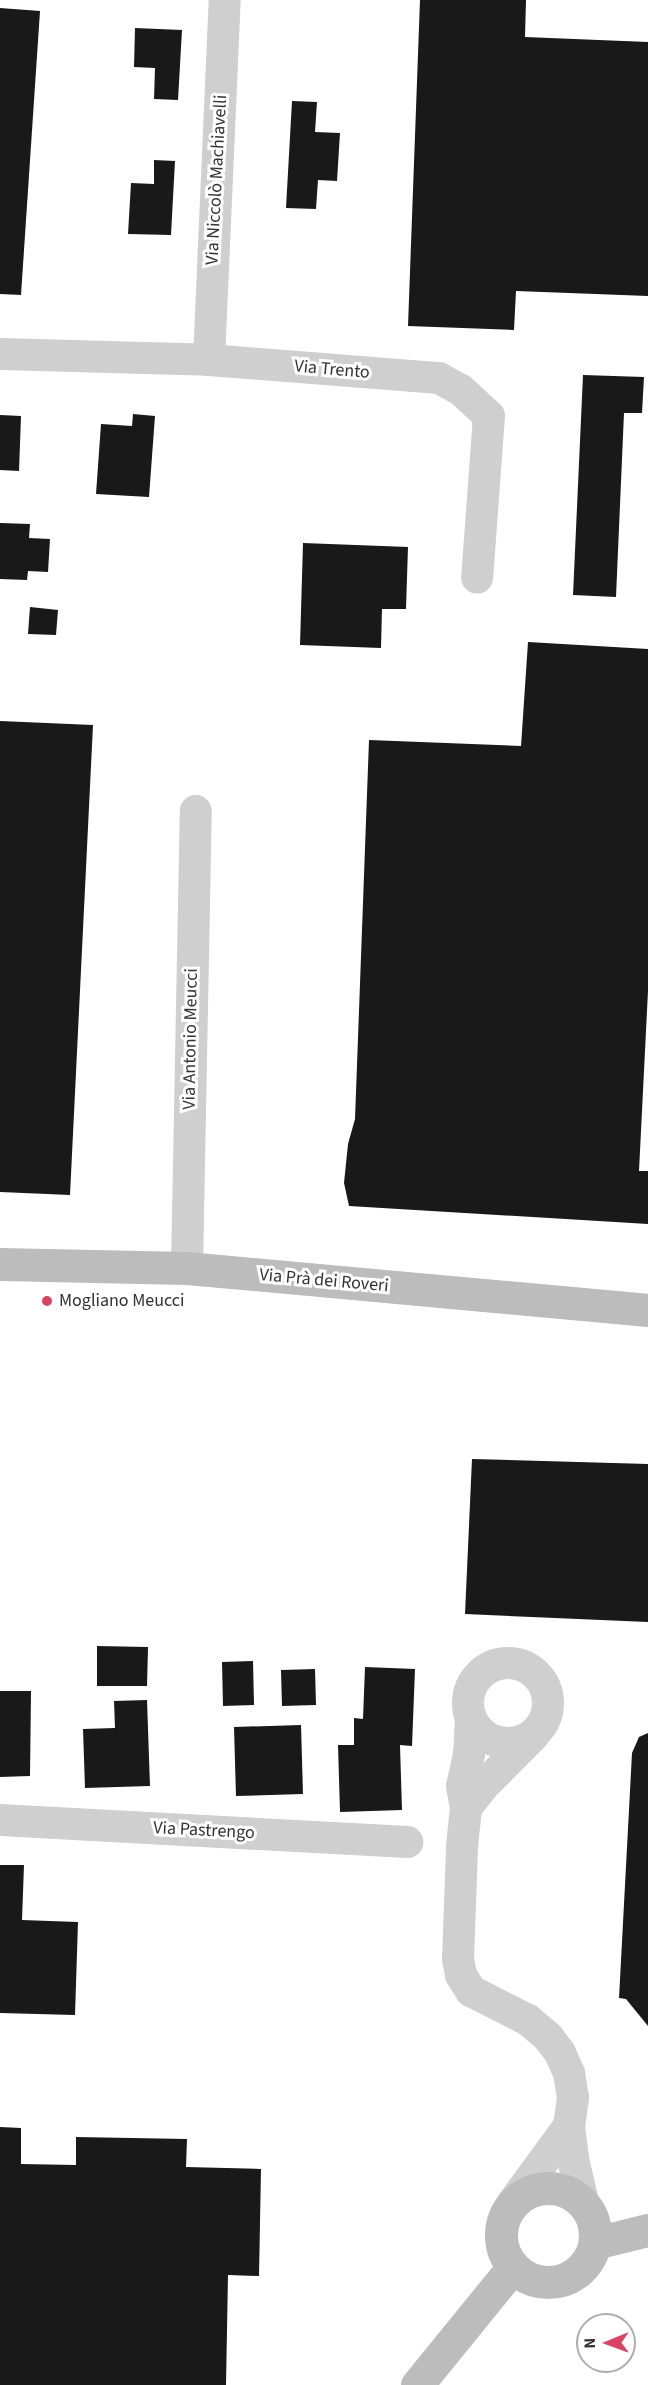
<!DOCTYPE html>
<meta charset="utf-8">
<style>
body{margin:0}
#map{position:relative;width:648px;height:2385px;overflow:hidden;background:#fff;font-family:"Source Sans 3",sans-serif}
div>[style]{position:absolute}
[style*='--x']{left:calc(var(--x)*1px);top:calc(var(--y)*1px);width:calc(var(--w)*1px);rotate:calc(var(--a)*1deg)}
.building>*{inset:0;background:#191919}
.street>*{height:32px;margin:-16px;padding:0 16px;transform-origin:16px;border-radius:16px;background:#cfcfcf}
.street>.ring{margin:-16px;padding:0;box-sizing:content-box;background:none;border:32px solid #cfcfcf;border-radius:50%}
.secondary>*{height:33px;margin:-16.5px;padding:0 16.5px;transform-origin:16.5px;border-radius:16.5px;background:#bcbcbc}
.secondary>.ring{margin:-16.5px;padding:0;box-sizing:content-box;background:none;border:33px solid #bcbcbc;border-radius:50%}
.dots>*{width:16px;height:16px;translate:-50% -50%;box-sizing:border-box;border:3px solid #fff;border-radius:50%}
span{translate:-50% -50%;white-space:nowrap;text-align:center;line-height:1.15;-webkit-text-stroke:6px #fff;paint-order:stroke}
.street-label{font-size:18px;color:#323232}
.poi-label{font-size:18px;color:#323232}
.left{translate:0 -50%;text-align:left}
.north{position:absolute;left:576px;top:2313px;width:60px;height:60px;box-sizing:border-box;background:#fff;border:2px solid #adadad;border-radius:50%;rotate:269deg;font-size:16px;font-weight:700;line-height:24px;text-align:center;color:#323232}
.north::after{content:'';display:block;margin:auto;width:21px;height:27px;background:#d94463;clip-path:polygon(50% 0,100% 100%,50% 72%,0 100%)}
</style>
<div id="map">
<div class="building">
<i style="clip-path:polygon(420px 0,526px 0,525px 37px,648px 42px,648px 296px,516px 291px,514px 330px,408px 326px)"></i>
<i style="clip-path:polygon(0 8px,40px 11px,21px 295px,0 294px)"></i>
<i style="clip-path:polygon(135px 28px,182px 30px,178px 100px,154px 99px,155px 68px,134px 67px)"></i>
<i style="clip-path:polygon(292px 101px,317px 102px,315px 132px,340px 133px,337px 181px,318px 180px,316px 209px,286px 208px)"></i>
<i style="clip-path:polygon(154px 160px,175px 161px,171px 235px,128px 234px,131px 183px,154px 184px)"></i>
<i style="clip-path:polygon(583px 375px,644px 377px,642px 413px,624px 413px,616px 597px,573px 595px)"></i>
<i style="clip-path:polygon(133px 414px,155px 416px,149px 497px,96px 494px,101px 424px,132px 426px)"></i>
<i style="clip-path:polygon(0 415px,21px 416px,19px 471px,0 470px)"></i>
<i style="clip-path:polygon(0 523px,30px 524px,29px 538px,50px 539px,48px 572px,28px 571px,27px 580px,0 579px)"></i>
<i style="clip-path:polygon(303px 543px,408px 547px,406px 609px,382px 609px,381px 648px,300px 645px)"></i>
<i style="clip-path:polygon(30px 607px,58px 610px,56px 635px,28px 634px)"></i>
<i style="clip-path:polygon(528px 642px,648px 649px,648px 991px,639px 1171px,648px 1171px,648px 1224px,349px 1206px,344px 1183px,348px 1144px,355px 1119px,369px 740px,521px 746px)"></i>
<i style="clip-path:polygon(0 721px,93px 725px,70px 1195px,0 1192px)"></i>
<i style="clip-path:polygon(472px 1459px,648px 1464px,648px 1622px,465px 1614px)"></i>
<i style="clip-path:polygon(97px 1646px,148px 1647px,147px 1686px,97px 1686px)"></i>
<i style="clip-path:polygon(253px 1661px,254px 1705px,223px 1706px,222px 1662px)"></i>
<i style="clip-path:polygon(365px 1667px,415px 1669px,412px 1746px,400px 1745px,402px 1810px,340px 1812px,338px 1745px,354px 1745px,354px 1718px,363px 1719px)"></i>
<i style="clip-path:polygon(315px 1669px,316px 1705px,282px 1706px,281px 1670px)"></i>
<i style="clip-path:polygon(0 1691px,31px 1691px,30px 1776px,0 1777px)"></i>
<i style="clip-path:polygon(147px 1700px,150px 1786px,85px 1788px,83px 1729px,115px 1728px,114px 1701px)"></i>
<i style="clip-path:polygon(301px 1725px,303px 1794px,236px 1796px,234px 1727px)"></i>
<i style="clip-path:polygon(648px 1733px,648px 2026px,626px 1999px,619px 1998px,632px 1753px,639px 1737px)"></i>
<i style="clip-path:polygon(0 1865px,24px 1865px,22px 1920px,78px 1922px,75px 2015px,0 2013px)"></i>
<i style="clip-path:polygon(0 2127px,21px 2128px,21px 2164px,76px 2165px,76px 2137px,187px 2139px,186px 2167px,261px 2169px,259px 2276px,228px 2275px,226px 2385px,0 2385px)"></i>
</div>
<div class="street">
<i style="--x:0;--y:354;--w:209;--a:1.6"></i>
<i style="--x:209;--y:360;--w:231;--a:4.5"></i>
<i style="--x:439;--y:378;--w:25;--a:29"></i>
<i style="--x:461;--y:390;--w:38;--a:43"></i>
<i style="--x:489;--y:416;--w:162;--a:94.2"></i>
<i style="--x:209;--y:360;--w:360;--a:-87.5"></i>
<i style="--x:187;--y:1268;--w:457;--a:-88.9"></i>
<i class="ring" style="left:468px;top:1663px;width:48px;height:48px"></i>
<i style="--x:471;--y:1718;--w:36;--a:93"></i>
<i style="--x:469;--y:1754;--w:33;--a:102"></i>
<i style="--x:462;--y:1786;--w:22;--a:80"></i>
<i style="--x:466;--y:1808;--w:28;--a:-52"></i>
<i style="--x:483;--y:1786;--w:71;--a:-45"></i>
<i style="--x:466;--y:1808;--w:39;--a:96"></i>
<i style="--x:462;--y:1847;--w:112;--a:92"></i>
<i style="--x:458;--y:1959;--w:16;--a:79"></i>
<i style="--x:461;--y:1975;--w:19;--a:58"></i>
<i style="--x:471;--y:1991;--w:64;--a:27"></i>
<i style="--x:528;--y:2020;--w:26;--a:40"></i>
<i style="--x:548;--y:2037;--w:20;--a:53"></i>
<i style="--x:560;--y:2053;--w:22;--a:66"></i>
<i style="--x:569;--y:2073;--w:25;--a:81"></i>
<i style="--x:573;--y:2098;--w:28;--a:98"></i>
<i style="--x:0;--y:1820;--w:408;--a:3.1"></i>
<i style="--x:512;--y:2204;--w:97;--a:-53.8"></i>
<i style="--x:569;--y:2126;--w:33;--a:83"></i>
<i style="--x:573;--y:2159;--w:44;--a:76.9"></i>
</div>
<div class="secondary">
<i style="--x:0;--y:1264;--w:187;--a:1.2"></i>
<i style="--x:187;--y:1268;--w:463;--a:5.2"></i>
<i class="ring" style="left:501px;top:2188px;width:61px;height:61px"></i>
<i style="--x:595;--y:2243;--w:55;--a:-13.8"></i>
<i style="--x:417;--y:2385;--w:152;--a:-50.9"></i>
</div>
<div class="dots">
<i style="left:47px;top:1301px;background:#d94463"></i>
</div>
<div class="street-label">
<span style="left:217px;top:180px;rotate:-87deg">Via Niccolò Machiavelli</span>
<span style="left:332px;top:370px;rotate:5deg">Via Trento</span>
<span style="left:191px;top:1039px;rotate:-89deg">Via Antonio Meucci</span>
<span style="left:324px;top:1281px;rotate:5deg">Via Prà dei Roveri</span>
<span style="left:204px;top:1831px;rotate:3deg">Via Pastrengo</span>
</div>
<div class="poi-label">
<span class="left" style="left:59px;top:1301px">Mogliano Meucci</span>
</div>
<div class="north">N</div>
</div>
